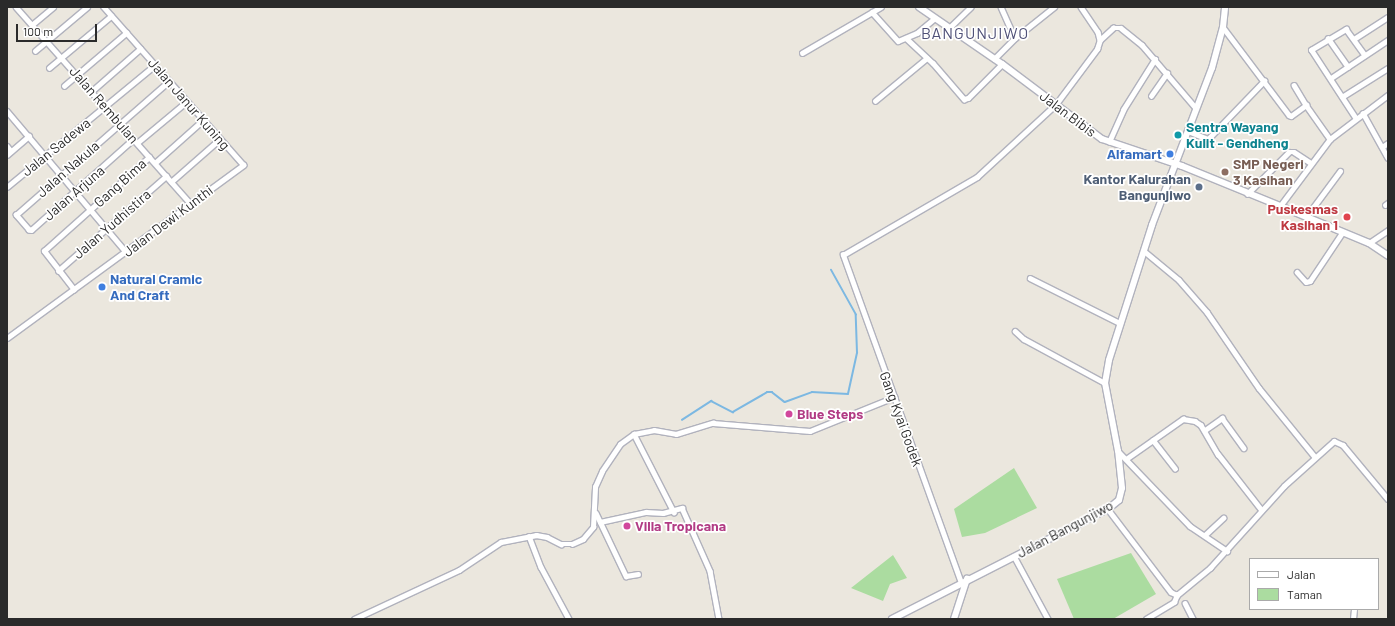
<!DOCTYPE html>
<style>
body{margin:0}
#map{position:relative;width:1395px;height:626px;overflow:hidden;background:#ebe7de;font-family:Barlow,sans-serif}
div>[style]{position:absolute}
[style*='--x']{left:calc(var(--x)*1px);top:calc(var(--y)*1px);width:calc(var(--w)*1px);rotate:calc(var(--a)*1deg)}
.green>*{inset:0;background:#abdca0}
.stream>*{height:1.5px;margin:-0.75px;padding:0 0.75px;transform-origin:0.75px;border-radius:0.75px;background:#7cb8e2}
.roads{filter:drop-shadow(1px 0 #b1b2bd) drop-shadow(-1px 0 #b1b2bd) drop-shadow(0 1px #b1b2bd) drop-shadow(0 -1px #b1b2bd)}
.minor>*{height:4.5px;margin:-2.25px;padding:0 2.25px;transform-origin:2.25px;border-radius:2.25px;background:#fff}
.tertiary>*{height:5.5px;margin:-2.75px;padding:0 2.75px;transform-origin:2.75px;border-radius:2.75px;background:#fff}
.secondary>*{height:6px;margin:-3px;padding:0 3px;transform-origin:3px;border-radius:3px;background:#fff}
.dots>*{width:11px;height:11px;translate:-50% -50%;box-sizing:border-box;border:2px solid #fff;border-radius:50%}
span{translate:-50% -50%;white-space:nowrap;text-align:center;line-height:1.15;-webkit-text-stroke:3.5px #fff;paint-order:stroke}
.street-label{font-size:14px;color:#2a2a2a}
.culture-label{font-size:14px;color:#0d838f;font-weight:700}
.left{translate:0 -50%;text-align:left}
.shop-label{font-size:14px;color:#366cbe;font-weight:700}
.right{translate:-100% -50%;text-align:right}
.education-label{font-size:14px;color:#785e54;font-weight:700}
.service-label{font-size:14px;color:#4e5e75;font-weight:700}
.health-label{font-size:14px;color:#be3a42;font-weight:700}
.hotel-label{font-size:14px;color:#b23c85;font-weight:700}
.quarter-label{font-size:16px;color:#4f5077;letter-spacing:1px}
.frame{position:absolute;inset:0;border:8px solid #2a2a2a;pointer-events:none}
.legend{position:absolute;left:1249px;top:558px;width:130px;height:52px;box-sizing:border-box;background:#fff;border:1px solid #aaa;margin:0;padding:5px 7px;list-style:none;font-size:12px;color:#2a2a2a}
.legend li{display:flex;align-items:center;gap:8px;height:20px}
.legend b{width:20px;border:1px solid #aaa}
.scale{position:absolute;left:16px;top:24px;width:81px;height:18px;box-sizing:border-box;border:2px solid #2a2a2a;border-top:0;padding-left:5px;font-size:12px;line-height:14px;white-space:nowrap;color:#2a2a2a;-webkit-text-stroke:3px #fff;paint-order:stroke}
</style>
<div id="map">
<div class="green">
<i style="clip-path:polygon(1014px 468px,1037px 508px,985px 533px,962px 537px,954px 509px)"></i>
<i style="clip-path:polygon(1131px 553px,1156px 594px,1113px 619px,1074px 619px,1057px 579px)"></i>
<i style="clip-path:polygon(893px 555px,907px 578px,890px 584px,883px 601px,851px 588px)"></i>
</div>
<div class="stream">
<i style="--x:682;--y:420;--w:35;--a:-33"></i>
<i style="--x:711;--y:401;--w:25;--a:27"></i>
<i style="--x:733;--y:412;--w:39;--a:-30"></i>
<i style="--x:767;--y:392;--w:5;--a:0"></i>
<i style="--x:772;--y:392;--w:16;--a:38"></i>
<i style="--x:785;--y:402;--w:29;--a:-20"></i>
<i style="--x:812;--y:392;--w:36;--a:3"></i>
<i style="--x:848;--y:394;--w:42;--a:-77.6"></i>
<i style="--x:857;--y:353;--w:38;--a:-92"></i>
<i style="--x:856;--y:315;--w:51;--a:-119.1"></i>
</div>
<div class="roads">
<div class="minor">
<i style="--x:16;--y:7;--w:264;--a:48.4"></i>
<i style="--x:1001;--y:7;--w:34;--a:66"></i>
<i style="--x:1081;--y:7;--w:30;--a:56"></i>
<i style="--x:1098;--y:32;--w:8;--a:76"></i>
<i style="--x:872;--y:12;--w:39;--a:48"></i>
<i style="--x:898;--y:41;--w:21;--a:-23"></i>
<i style="--x:917;--y:33;--w:23;--a:-40"></i>
<i style="--x:33;--y:24;--w:26;--a:-40"></i>
<i style="--x:1223;--y:27;--w:110;--a:53.1"></i>
<i style="--x:1289;--y:115;--w:2;--a:27"></i>
<i style="--x:1291;--y:116;--w:19;--a:-36"></i>
<i style="--x:1306;--y:105;--w:42;--a:54.8"></i>
<i style="--x:949;--y:28;--w:30;--a:-44"></i>
<i style="--x:906;--y:38;--w:37;--a:43"></i>
<i style="--x:933;--y:63;--w:48;--a:49.3"></i>
<i style="--x:964;--y:99;--w:4;--a:-14"></i>
<i style="--x:968;--y:98;--w:48;--a:-45"></i>
<i style="--x:1328;--y:38;--w:35;--a:55"></i>
<i style="--x:1354;--y:39;--w:40;--a:-32.9"></i>
<i style="--x:35;--y:51;--w:68;--a:-40.2"></i>
<i style="--x:802;--y:53;--w:91;--a:-30.2"></i>
<i style="--x:994;--y:59;--w:30;--a:-45"></i>
<i style="--x:1015;--y:38;--w:50;--a:-38.5"></i>
<i style="--x:49;--y:68;--w:81;--a:-40"></i>
<i style="--x:1331;--y:78;--w:69;--a:-33.7"></i>
<i style="--x:1294;--y:85;--w:23;--a:59"></i>
<i style="--x:64;--y:86;--w:82;--a:-40.5"></i>
<i style="--x:92;--y:91;--w:64;--a:-41.2"></i>
<i style="--x:1151;--y:96;--w:28;--a:-55"></i>
<i style="--x:1342;--y:97;--w:54;--a:-32.2"></i>
<i style="--x:875;--y:101;--w:67;--a:-39.6"></i>
<i style="--x:7;--y:111;--w:185;--a:49.8"></i>
<i style="--x:1363;--y:113;--w:51;--a:60.9"></i>
<i style="--x:1356;--y:119;--w:82;--a:-123.1"></i>
<i style="--x:1311;--y:50;--w:41;--a:-31"></i>
<i style="--x:1346;--y:29;--w:32;--a:54"></i>
<i style="--x:1188;--y:131;--w:22;--a:22"></i>
<i style="--x:1208;--y:139;--w:81;--a:-46"></i>
<i style="--x:134;--y:139;--w:137;--a:138.3"></i>
<i style="--x:32;--y:230;--w:3;--a:180"></i>
<i style="--x:29;--y:230;--w:20;--a:-131"></i>
<i style="--x:16;--y:215;--w:203;--a:-41.2"></i>
<i style="--x:1109;--y:142;--w:35;--a:-66"></i>
<i style="--x:1123;--y:110;--w:60;--a:-57.9"></i>
<i style="--x:137;--y:143;--w:64;--a:-39.9"></i>
<i style="--x:7;--y:146;--w:6;--a:51"></i>
<i style="--x:1382;--y:147;--w:7;--a:-34"></i>
<i style="--x:7;--y:155;--w:29;--a:-41"></i>
<i style="--x:155;--y:163;--w:63;--a:-41.8"></i>
<i style="--x:171;--y:182;--w:65;--a:-41.3"></i>
<i style="--x:7;--y:187;--w:192;--a:-39.5"></i>
<i style="--x:1247;--y:194;--w:59;--a:-45"></i>
<i style="--x:1289;--y:152;--w:5;--a:0"></i>
<i style="--x:1294;--y:152;--w:20;--a:33"></i>
<i style="--x:1385;--y:205;--w:4;--a:-34"></i>
<i style="--x:1280;--y:206;--w:84;--a:-53.3"></i>
<i style="--x:1330;--y:139;--w:73;--a:-37.2"></i>
<i style="--x:1306;--y:217;--w:57;--a:-53.5"></i>
<i style="--x:1369;--y:243;--w:23;--a:-34"></i>
<i style="--x:1144;--y:251;--w:45;--a:39.6"></i>
<i style="--x:1179;--y:280;--w:43;--a:48.8"></i>
<i style="--x:1207;--y:312;--w:92;--a:55.6"></i>
<i style="--x:1259;--y:388;--w:89;--a:50.9"></i>
<i style="--x:58;--y:271;--w:144;--a:-41.3"></i>
<i style="--x:1297;--y:272;--w:13;--a:48"></i>
<i style="--x:1306;--y:282;--w:4;--a:-14"></i>
<i style="--x:1310;--y:281;--w:58;--a:-56.3"></i>
<i style="--x:1030;--y:278;--w:101;--a:26.6"></i>
<i style="--x:74;--y:290;--w:49;--a:-127.6"></i>
<i style="--x:44;--y:251;--w:141;--a:-41.8"></i>
<i style="--x:1015;--y:331;--w:12;--a:42"></i>
<i style="--x:1024;--y:339;--w:92;--a:28.5"></i>
<i style="--x:7;--y:338;--w:293;--a:-36.2"></i>
<i style="--x:243;--y:165;--w:211;--a:-131.5"></i>
<i style="--x:1205;--y:430;--w:21;--a:-35"></i>
<i style="--x:1222;--y:418;--w:37;--a:54"></i>
<i style="--x:634;--y:434;--w:88;--a:62.9"></i>
<i style="--x:1153;--y:440;--w:36;--a:52"></i>
<i style="--x:1118;--y:451;--w:104;--a:46.2"></i>
<i style="--x:1190;--y:526;--w:45;--a:34"></i>
<i style="--x:1126;--y:459;--w:70;--a:-35.1"></i>
<i style="--x:1183;--y:419;--w:12;--a:9"></i>
<i style="--x:1195;--y:421;--w:7;--a:34"></i>
<i style="--x:1201;--y:425;--w:34;--a:60"></i>
<i style="--x:1218;--y:454;--w:70;--a:52"></i>
<i style="--x:1108;--y:509;--w:104;--a:52.8"></i>
<i style="--x:1171;--y:592;--w:7;--a:27"></i>
<i style="--x:1177;--y:595;--w:43;--a:-39.3"></i>
<i style="--x:1210;--y:568;--w:110;--a:-47.9"></i>
<i style="--x:1284;--y:486;--w:67;--a:-42"></i>
<i style="--x:1334;--y:441;--w:10;--a:24"></i>
<i style="--x:1343;--y:445;--w:70;--a:50.2"></i>
<i style="--x:596;--y:513;--w:70;--a:64.5"></i>
<i style="--x:626;--y:576;--w:12;--a:-9"></i>
<i style="--x:600;--y:522;--w:47;--a:-12.3"></i>
<i style="--x:646;--y:512;--w:17;--a:3"></i>
<i style="--x:663;--y:513;--w:20;--a:-15"></i>
<i style="--x:682;--y:508;--w:69;--a:66"></i>
<i style="--x:710;--y:571;--w:49;--a:79.4"></i>
<i style="--x:1205;--y:535;--w:25;--a:-43"></i>
<i style="--x:529;--y:536;--w:33;--a:69"></i>
<i style="--x:541;--y:567;--w:59;--a:61.7"></i>
<i style="--x:1014;--y:556;--w:72;--a:61.6"></i>
<i style="--x:961;--y:583;--w:349;--a:-109.8"></i>
<i style="--x:843;--y:255;--w:155;--a:-30.2"></i>
<i style="--x:977;--y:177;--w:108;--a:-42.7"></i>
<i style="--x:1056;--y:104;--w:69;--a:-53.3"></i>
<i style="--x:1097;--y:49;--w:9;--a:-72"></i>
<i style="--x:1100;--y:40;--w:18;--a:-43"></i>
<i style="--x:1113;--y:28;--w:8;--a:0"></i>
<i style="--x:1121;--y:28;--w:27;--a:39"></i>
<i style="--x:1142;--y:45;--w:83;--a:49.4"></i>
<i style="--x:1185;--y:603;--w:18;--a:63"></i>
<i style="--x:354;--y:619;--w:116;--a:-25"></i>
<i style="--x:459;--y:570;--w:50;--a:-33.7"></i>
<i style="--x:501;--y:542;--w:36;--a:-11"></i>
<i style="--x:536;--y:535;--w:11;--a:10"></i>
<i style="--x:547;--y:537;--w:16;--a:27"></i>
<i style="--x:561;--y:544;--w:11;--a:0"></i>
<i style="--x:572;--y:544;--w:12;--a:-24"></i>
<i style="--x:583;--y:539;--w:16;--a:-50"></i>
<i style="--x:593;--y:527;--w:40;--a:-87.1"></i>
<i style="--x:595;--y:487;--w:17;--a:-66"></i>
<i style="--x:602;--y:471;--w:32;--a:-56"></i>
<i style="--x:620;--y:444;--w:17;--a:-36"></i>
<i style="--x:634;--y:434;--w:20;--a:-11"></i>
<i style="--x:654;--y:430;--w:22;--a:10"></i>
<i style="--x:676;--y:434;--w:39;--a:-17"></i>
<i style="--x:713;--y:423;--w:97;--a:4.7"></i>
<i style="--x:810;--y:431;--w:91;--a:-22"></i>
<i style="--x:1146;--y:619;--w:33;--a:-31"></i>
<i style="--x:1174;--y:602;--w:8;--a:-67"></i>
<i style="--x:1353;--y:619;--w:10;--a:-84"></i>
</div>
<div class="tertiary">
<i style="--x:954;--y:619;--w:42;--a:-72"></i>
</div>
<div class="secondary">
<i style="--x:919;--y:7;--w:101;--a:34.5"></i>
<i style="--x:1002;--y:64;--w:125;--a:36.9"></i>
<i style="--x:1102;--y:139;--w:84;--a:18.6"></i>
<i style="--x:1182;--y:166;--w:106;--a:22.2"></i>
<i style="--x:1280;--y:206;--w:96;--a:22.6"></i>
<i style="--x:1369;--y:243;--w:23;--a:34"></i>
<i style="--x:892;--y:619;--w:242;--a:-27"></i>
<i style="--x:1108;--y:509;--w:14;--a:-39"></i>
<i style="--x:1119;--y:500;--w:12;--a:-76"></i>
<i style="--x:1122;--y:488;--w:37;--a:-96"></i>
<i style="--x:1118;--y:451;--w:69;--a:-100.8"></i>
<i style="--x:1105;--y:383;--w:23;--a:-80"></i>
<i style="--x:1109;--y:360;--w:142;--a:-72.3"></i>
<i style="--x:1152;--y:225;--w:168;--a:-69.1"></i>
<i style="--x:1212;--y:68;--w:42;--a:-75"></i>
<i style="--x:1223;--y:27;--w:20;--a:-84"></i>
</div>
</div>
<div class="dots">
<i style="left:1178px;top:135px;background:#0f9aa8"></i>
<i style="left:1170px;top:154px;background:#3f7fe0"></i>
<i style="left:1225px;top:172px;background:#8d6e63"></i>
<i style="left:1199px;top:187px;background:#5c6f8a"></i>
<i style="left:1347px;top:217px;background:#e0444e"></i>
<i style="left:102px;top:287px;background:#3f7fe0"></i>
<i style="left:789px;top:414px;background:#d1479c"></i>
<i style="left:627px;top:526px;background:#d1479c"></i>
</div>
<div class="street-label">
<span style="left:189px;top:104px;rotate:49deg">Jalan Janur Kuning</span>
<span style="left:104px;top:105px;rotate:49deg">Jalan Rembulan</span>
<span style="left:1068px;top:114px;rotate:37deg">Jalan Bibis</span>
<span style="left:56px;top:147px;rotate:-39deg">Jalan Sadewa</span>
<span style="left:68px;top:169px;rotate:-41deg">Jalan Nakula</span>
<span style="left:120px;top:183px;rotate:-42deg">Gang Bima</span>
<span style="left:74px;top:193px;rotate:-41deg">Jalan Arjuna</span>
<span style="left:168px;top:221px;rotate:-37deg">Jalan Dewi Kunthi</span>
<span style="left:112px;top:224px;rotate:-41deg">Jalan Yudhistira</span>
<span style="left:901px;top:419px;rotate:70deg">Gang Kyai Godek</span>
<span style="left:1065px;top:529px;rotate:-28deg">Jalan Bangunjiwo</span>
</div>
<div class="culture-label">
<span class="left" style="left:1186px;top:135px">Sentra Wayang<br>Kulit - Gendheng</span>
</div>
<div class="shop-label">
<span class="right" style="left:1162px;top:154px">Alfamart</span>
<span class="left" style="left:110px;top:287px">Natural Cramic<br>And Craft</span>
</div>
<div class="education-label">
<span class="left" style="left:1233px;top:172px">SMP Negeri<br>3 Kasihan</span>
</div>
<div class="service-label">
<span class="right" style="left:1191px;top:187px">Kantor Kalurahan<br>Bangunjiwo</span>
</div>
<div class="health-label">
<span class="right" style="left:1338px;top:217px">Puskesmas<br>Kasihan 1</span>
</div>
<div class="hotel-label">
<span class="left" style="left:797px;top:414px">Blue Steps</span>
<span class="left" style="left:635px;top:526px">Villa Tropicana</span>
</div>
<div class="quarter-label">
<span style="left:975px;top:33px">BANGUNJIWO</span>
</div>
<div class="frame"></div>
<ul class="legend">
<li><b style="height:5px;background:#fff"></b>Jalan</li>
<li><b style="height:11px;background:#abdca0"></b>Taman</li>
</ul>
<div class="scale">100 m</div>
</div>
